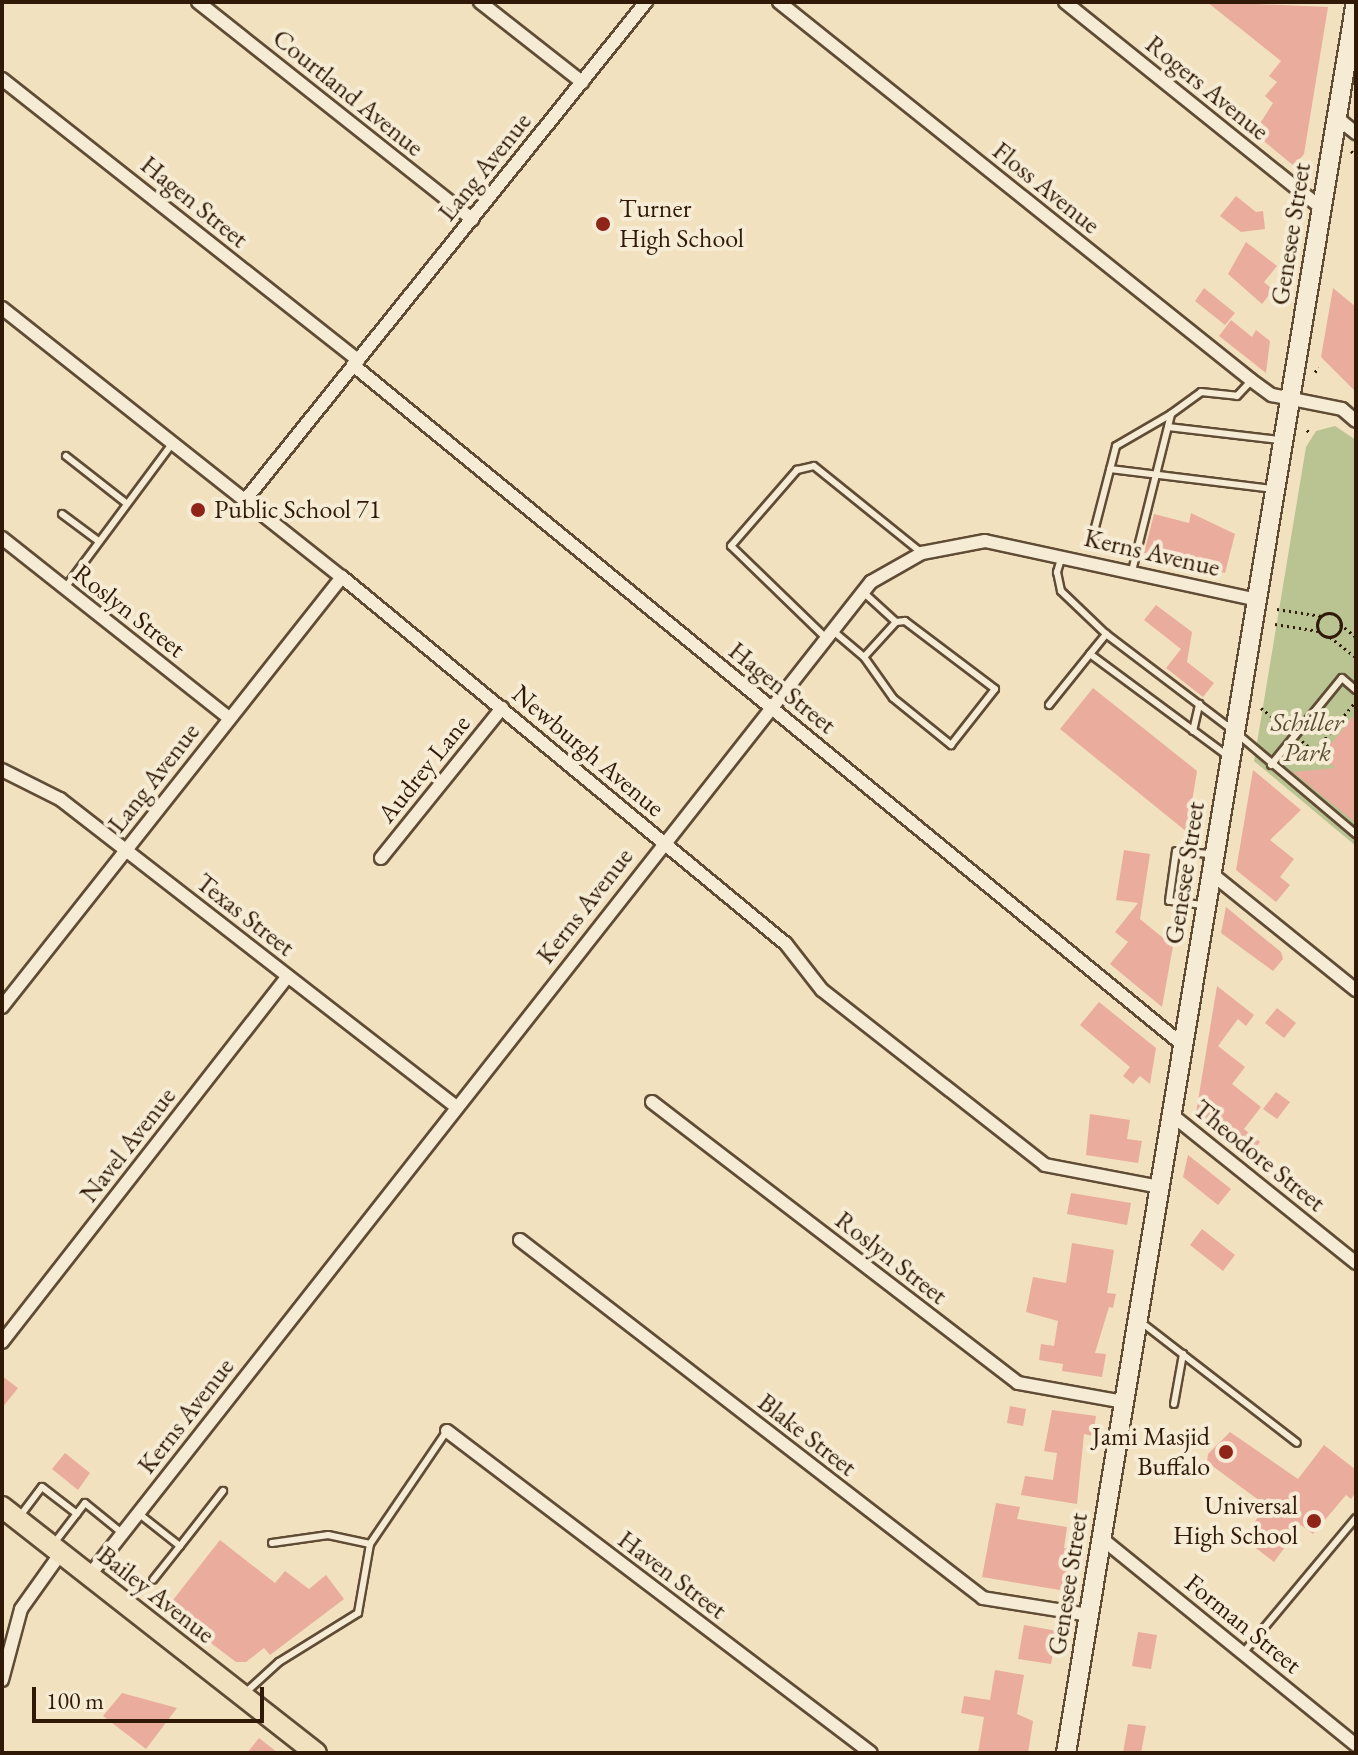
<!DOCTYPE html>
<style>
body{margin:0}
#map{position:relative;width:1358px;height:1755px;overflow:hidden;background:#f1e1bf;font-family:"EB Garamond",serif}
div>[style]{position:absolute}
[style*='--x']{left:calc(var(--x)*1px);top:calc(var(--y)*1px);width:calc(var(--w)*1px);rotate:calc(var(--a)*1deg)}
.green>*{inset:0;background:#bac392}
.building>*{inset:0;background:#e9ac9d}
.path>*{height:3px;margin-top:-1.5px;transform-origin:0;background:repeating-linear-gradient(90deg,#301a07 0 2px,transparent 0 6px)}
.path>.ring{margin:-1.5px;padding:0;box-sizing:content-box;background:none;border:3px solid #301a07;border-radius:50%}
.roads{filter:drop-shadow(2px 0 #604c35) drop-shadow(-2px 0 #604c35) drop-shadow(0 2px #604c35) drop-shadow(0 -2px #604c35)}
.service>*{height:6px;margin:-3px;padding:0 3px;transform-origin:3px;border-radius:3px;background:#f6ecd5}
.minor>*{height:12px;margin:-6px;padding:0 6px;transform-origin:6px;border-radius:6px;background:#f6ecd5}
.secondary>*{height:18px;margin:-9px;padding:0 9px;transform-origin:9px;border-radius:9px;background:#f6ecd5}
.primary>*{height:20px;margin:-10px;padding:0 10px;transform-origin:10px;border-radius:10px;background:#f1e1bf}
.dots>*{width:22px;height:22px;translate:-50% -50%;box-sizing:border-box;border:4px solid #f6ecd5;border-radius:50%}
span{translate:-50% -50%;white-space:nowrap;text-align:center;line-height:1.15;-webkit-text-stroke:8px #f6ecd5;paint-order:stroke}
.street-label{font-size:26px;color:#301a07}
.poi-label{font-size:26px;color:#301a07}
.left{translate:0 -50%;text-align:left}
.right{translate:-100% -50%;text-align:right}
.park-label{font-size:26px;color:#594d31;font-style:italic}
.frame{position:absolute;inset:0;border:4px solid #301a07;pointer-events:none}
.scale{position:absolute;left:32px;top:1687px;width:232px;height:36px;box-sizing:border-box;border:4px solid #301a07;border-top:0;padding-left:10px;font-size:24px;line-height:28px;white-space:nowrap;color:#301a07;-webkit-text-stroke:6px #f6ecd5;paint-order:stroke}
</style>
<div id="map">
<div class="green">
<i style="clip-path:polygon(1335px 426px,1356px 440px,1356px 846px,1254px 761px,1306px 447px,1316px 431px)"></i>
</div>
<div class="building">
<i style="clip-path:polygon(1207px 2px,1328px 7px,1304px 154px,1294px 166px,1254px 133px,1273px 103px,1265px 96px,1277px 82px,1269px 76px,1281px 61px)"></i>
<i style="clip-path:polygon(1236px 196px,1256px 212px,1263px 211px,1265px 229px,1241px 232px,1220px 216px)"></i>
<i style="clip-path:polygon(1246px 242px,1277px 266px,1264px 282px,1273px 290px,1262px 304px,1228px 274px)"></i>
<i style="clip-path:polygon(1204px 288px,1235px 313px,1225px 325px,1195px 301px)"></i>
<i style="clip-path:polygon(1333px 288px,1356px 307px,1356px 392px,1321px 357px)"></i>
<i style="clip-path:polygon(1231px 320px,1252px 337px,1256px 330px,1270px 341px,1266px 373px,1219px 336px)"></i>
<i style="clip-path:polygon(1191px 513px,1235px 534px,1225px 573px,1144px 553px,1154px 514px,1189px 523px)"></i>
<i style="clip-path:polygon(1156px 605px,1192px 632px,1187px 662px,1214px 683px,1203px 697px,1166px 668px,1181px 649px,1144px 620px)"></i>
<i style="clip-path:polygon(1093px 688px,1197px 771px,1187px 832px,1060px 729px)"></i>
<i style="clip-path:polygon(1356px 713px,1356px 823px,1293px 772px,1336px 768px,1321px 756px)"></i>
<i style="clip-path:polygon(1253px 770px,1301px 810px,1270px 840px,1294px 859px,1280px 877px,1290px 885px,1276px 902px,1236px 870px)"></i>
<i style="clip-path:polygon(1124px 850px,1150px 854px,1140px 919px,1173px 946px,1162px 1007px,1110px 964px,1128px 942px,1115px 932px,1138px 903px,1116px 900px)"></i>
<i style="clip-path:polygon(1226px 907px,1281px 952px,1283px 959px,1273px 971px,1221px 933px)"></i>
<i style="clip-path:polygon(1217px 986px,1254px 1015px,1246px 1026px,1238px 1019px,1218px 1046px,1245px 1067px,1232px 1084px,1261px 1107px,1244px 1129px,1260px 1142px,1250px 1154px,1196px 1113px)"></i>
<i style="clip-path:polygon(1099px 1002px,1156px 1048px,1150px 1084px,1140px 1076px,1133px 1084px,1123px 1076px,1130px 1067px,1080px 1025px)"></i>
<i style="clip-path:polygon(1277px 1008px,1296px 1023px,1284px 1038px,1265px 1023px)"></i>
<i style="clip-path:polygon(1276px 1092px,1290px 1102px,1277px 1119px,1263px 1109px)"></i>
<i style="clip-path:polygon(1090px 1114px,1130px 1120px,1127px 1139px,1142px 1141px,1138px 1163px,1086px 1155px)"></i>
<i style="clip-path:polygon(1188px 1155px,1231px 1189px,1218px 1205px,1183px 1177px)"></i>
<i style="clip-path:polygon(1071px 1193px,1131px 1203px,1127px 1225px,1067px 1214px)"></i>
<i style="clip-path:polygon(1202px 1229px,1235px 1255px,1223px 1271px,1190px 1245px)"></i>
<i style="clip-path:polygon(1072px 1243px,1114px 1250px,1107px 1293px,1116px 1294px,1113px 1308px,1109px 1307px,1095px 1353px,1106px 1354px,1102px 1377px,1062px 1371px,1063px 1364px,1039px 1360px,1041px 1344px,1054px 1346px,1058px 1321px,1026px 1312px,1033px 1277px,1066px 1283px)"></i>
<i style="clip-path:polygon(2px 1376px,18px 1388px,2px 1408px)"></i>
<i style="clip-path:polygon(1010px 1406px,1026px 1409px,1023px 1426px,1007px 1423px)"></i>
<i style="clip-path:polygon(1052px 1410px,1096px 1416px,1093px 1436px,1084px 1434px,1077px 1504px,1021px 1495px,1025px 1476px,1053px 1480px,1057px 1453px,1044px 1451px)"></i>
<i style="clip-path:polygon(1230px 1432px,1298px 1479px,1324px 1445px,1356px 1470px,1356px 1492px,1351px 1499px,1346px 1495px,1313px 1534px,1301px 1525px,1274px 1562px,1243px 1538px,1264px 1509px,1260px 1501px,1207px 1462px,1208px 1454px)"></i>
<i style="clip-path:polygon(65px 1453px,90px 1473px,78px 1490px,52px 1469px)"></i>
<i style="clip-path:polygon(996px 1503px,1020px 1507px,1017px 1519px,1067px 1527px,1064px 1548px,1073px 1550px,1066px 1591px,982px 1577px)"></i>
<i style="clip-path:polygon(220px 1540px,275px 1583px,285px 1571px,309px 1589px,326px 1575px,344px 1599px,270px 1655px,264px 1648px,246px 1662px,236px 1662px,166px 1609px)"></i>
<i style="clip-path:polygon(1024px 1625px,1057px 1631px,1051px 1664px,1018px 1659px)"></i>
<i style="clip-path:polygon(1138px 1632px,1157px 1635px,1151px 1669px,1132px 1666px)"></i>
<i style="clip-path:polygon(995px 1670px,1024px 1675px,1017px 1714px,1033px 1721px,1028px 1753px,978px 1753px,984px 1717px,961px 1713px,964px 1696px,990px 1700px)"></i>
<i style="clip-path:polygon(122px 1693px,177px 1708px,146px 1749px,103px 1716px)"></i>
<i style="clip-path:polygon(1128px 1724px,1146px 1726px,1141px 1753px,1123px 1753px)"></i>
<i style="clip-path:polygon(259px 1738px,278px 1753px,247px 1753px)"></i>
</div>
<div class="path">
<i style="--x:1351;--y:151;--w:5;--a:37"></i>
<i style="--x:1315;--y:372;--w:6;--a:-51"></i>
<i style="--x:1307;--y:430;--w:4;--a:45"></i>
<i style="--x:1277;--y:609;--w:45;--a:9"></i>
<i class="ring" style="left:1317px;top:613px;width:21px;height:21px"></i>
<i style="--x:1275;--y:624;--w:44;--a:9.2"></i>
<i style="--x:1340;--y:624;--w:21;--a:39"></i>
<i style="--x:1330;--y:637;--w:33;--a:38"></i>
<i style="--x:1261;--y:708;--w:32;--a:39"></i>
<i style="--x:1302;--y:741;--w:16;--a:40"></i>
<i style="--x:1310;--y:757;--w:72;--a:-50.6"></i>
</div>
<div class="roads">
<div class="service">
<i style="--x:1168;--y:427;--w:112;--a:6.7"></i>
<i style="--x:66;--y:456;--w:76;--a:38.1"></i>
<i style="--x:1110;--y:469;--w:163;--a:7"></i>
<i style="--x:62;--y:514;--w:44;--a:36.6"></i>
<i style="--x:1135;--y:554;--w:45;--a:-166"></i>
<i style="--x:1091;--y:543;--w:100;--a:-75.5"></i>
<i style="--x:1116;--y:446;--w:64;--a:-30.2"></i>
<i style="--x:1061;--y:559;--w:14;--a:107"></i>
<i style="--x:1057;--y:572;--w:19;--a:78"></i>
<i style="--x:1061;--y:591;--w:62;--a:43.7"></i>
<i style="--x:1132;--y:571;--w:162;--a:-76"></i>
<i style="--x:1171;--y:414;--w:37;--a:-36"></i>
<i style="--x:1201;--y:392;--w:36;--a:6"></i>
<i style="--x:1237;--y:396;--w:21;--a:-47"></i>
<i style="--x:65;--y:588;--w:179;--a:-53.4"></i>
<i style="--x:862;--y:591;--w:46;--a:42.4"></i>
<i style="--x:832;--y:630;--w:42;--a:40.2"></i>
<i style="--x:864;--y:657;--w:50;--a:54.7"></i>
<i style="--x:893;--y:698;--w:75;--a:39"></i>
<i style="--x:951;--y:745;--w:71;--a:-51.8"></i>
<i style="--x:995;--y:689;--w:113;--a:-142.9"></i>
<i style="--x:905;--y:621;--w:9;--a:174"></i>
<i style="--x:896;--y:622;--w:47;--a:132.4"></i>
<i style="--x:826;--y:638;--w:132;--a:-135.9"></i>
<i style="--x:731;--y:546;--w:101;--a:-49"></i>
<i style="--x:797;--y:470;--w:17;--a:-13"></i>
<i style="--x:814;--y:466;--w:139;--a:38.9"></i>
<i style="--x:1090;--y:654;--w:26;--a:-51"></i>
<i style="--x:1106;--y:634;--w:157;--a:37.2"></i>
<i style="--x:1049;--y:705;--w:65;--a:-51.2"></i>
<i style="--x:1090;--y:654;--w:172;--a:36.5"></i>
<i style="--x:1193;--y:731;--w:28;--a:-77"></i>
<i style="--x:1240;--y:736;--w:152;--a:40.2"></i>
<i style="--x:1271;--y:765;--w:112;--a:-50.8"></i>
<i style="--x:1342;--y:678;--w:18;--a:41"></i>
<i style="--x:1203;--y:905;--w:34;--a:-173"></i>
<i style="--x:1169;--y:901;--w:50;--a:-82"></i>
<i style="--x:1176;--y:851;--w:36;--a:5"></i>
<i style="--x:1141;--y:1322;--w:197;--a:37.8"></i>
<i style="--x:1174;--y:1404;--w:51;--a:-79.8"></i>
<i style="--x:138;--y:1513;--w:53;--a:38.2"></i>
<i style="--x:180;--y:1546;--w:43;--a:128.5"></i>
<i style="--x:20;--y:1516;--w:36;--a:-53"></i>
<i style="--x:42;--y:1487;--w:44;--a:37.6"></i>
<i style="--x:55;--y:1542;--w:49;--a:-52.4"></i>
<i style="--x:85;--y:1503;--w:48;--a:39"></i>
<i style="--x:272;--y:1543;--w:57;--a:-8.1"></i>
<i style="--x:328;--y:1535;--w:43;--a:12.1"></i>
<i style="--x:180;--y:1546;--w:70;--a:-52"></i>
<i style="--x:1243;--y:1653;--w:176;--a:-50.1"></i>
<i style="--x:245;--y:1693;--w:46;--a:-42.4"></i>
<i style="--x:279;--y:1662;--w:93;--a:-31.8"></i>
<i style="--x:358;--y:1613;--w:70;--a:-80.1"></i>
<i style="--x:370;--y:1544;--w:135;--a:-55.8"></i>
</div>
<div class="minor">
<i style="--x:198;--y:2;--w:350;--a:38.4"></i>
<i style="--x:480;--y:2;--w:130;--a:38.1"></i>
<i style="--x:779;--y:2;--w:605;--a:38.69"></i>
<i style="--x:1251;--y:380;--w:26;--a:36"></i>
<i style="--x:1272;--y:395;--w:71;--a:11.3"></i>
<i style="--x:1342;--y:409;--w:18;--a:41"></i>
<i style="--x:1065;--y:2;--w:329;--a:38.8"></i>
<i style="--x:2;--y:79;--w:454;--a:38.3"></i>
<i style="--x:1336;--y:117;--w:26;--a:39"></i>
<i style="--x:2;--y:308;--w:434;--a:38.4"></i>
<i style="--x:342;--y:577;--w:576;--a:39.58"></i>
<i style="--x:786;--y:944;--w:58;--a:52"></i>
<i style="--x:822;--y:990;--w:283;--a:38.1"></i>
<i style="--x:1045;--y:1165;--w:117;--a:10.8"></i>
<i style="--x:353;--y:365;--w:1073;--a:39.33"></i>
<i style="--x:246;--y:499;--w:638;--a:-51.17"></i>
<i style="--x:2;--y:538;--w:290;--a:38.4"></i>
<i style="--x:2;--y:770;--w:65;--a:26.6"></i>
<i style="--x:60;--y:799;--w:500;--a:37.85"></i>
<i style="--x:381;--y:858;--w:193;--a:-51.1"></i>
<i style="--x:1212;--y:874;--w:185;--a:38.9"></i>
<i style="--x:2;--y:1007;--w:548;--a:-51.67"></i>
<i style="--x:652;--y:1102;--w:461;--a:37.5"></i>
<i style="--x:1018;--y:1383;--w:108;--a:10.2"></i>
<i style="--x:1172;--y:1115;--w:236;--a:38.8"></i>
<i style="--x:520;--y:1240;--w:585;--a:37.71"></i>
<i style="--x:983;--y:1598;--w:107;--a:9.1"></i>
<i style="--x:2;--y:1342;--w:464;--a:-52"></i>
<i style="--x:447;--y:1431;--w:532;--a:37.21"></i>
<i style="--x:1101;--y:1538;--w:328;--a:39.1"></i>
<i style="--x:89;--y:1576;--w:1265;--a:-51.81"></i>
<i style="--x:871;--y:582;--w:59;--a:-29.6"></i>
<i style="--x:922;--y:553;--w:64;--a:-10.8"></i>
<i style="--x:985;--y:541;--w:278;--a:12.2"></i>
<i style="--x:2;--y:1680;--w:73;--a:-75"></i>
<i style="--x:21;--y:1609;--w:69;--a:-54.5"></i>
</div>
<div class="secondary">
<i style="--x:1066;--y:1753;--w:1775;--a:-80.6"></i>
</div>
<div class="primary">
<i style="--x:2;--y:1507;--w:399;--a:38.1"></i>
</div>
</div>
<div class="dots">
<i style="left:603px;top:224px;background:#8f2418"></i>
<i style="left:198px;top:510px;background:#8f2418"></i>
<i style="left:1226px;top:1452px;background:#8f2418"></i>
<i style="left:1314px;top:1521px;background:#8f2418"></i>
</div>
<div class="street-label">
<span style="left:1207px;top:88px;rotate:39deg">Rogers Avenue</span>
<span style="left:348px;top:93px;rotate:39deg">Courtland Avenue</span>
<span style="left:485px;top:167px;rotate:-51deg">Lang Avenue</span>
<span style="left:1046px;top:188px;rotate:39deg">Floss Avenue</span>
<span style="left:194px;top:202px;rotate:39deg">Hagen Street</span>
<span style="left:1291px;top:234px;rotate:-81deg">Genesee Street</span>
<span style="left:1152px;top:553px;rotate:13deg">Kerns Avenue</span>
<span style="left:129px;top:611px;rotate:38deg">Roslyn Street</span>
<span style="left:782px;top:688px;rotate:39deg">Hagen Street</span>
<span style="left:588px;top:751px;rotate:40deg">Newburgh Avenue</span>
<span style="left:424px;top:769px;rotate:-51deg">Audrey Lane</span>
<span style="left:154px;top:778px;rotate:-52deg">Lang Avenue</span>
<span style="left:1185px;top:873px;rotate:-81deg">Genesee Street</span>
<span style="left:585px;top:906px;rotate:-52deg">Kerns Avenue</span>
<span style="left:245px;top:915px;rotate:38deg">Texas Street</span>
<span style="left:128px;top:1145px;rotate:-52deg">Navel Avenue</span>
<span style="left:1259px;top:1156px;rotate:39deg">Theodore Street</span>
<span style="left:891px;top:1258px;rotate:38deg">Roslyn Street</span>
<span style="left:186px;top:1416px;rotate:-52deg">Kerns Avenue</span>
<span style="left:807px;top:1435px;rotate:38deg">Blake Street</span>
<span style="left:672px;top:1575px;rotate:37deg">Haven Street</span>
<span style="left:1068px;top:1584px;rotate:-81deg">Genesee Street</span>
<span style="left:156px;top:1595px;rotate:38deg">Bailey Avenue</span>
<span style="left:1243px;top:1624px;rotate:39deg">Forman Street</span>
</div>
<div class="poi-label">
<span class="left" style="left:619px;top:224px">Turner<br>High School</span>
<span class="left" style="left:214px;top:510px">Public School 71</span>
<span class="right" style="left:1210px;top:1452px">Jami Masjid<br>Buffalo</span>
<span class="right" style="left:1298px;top:1521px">Universal<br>High School</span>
</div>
<div class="park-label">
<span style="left:1307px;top:738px">Schiller<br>Park</span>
</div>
<div class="frame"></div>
<div class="scale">100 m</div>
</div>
